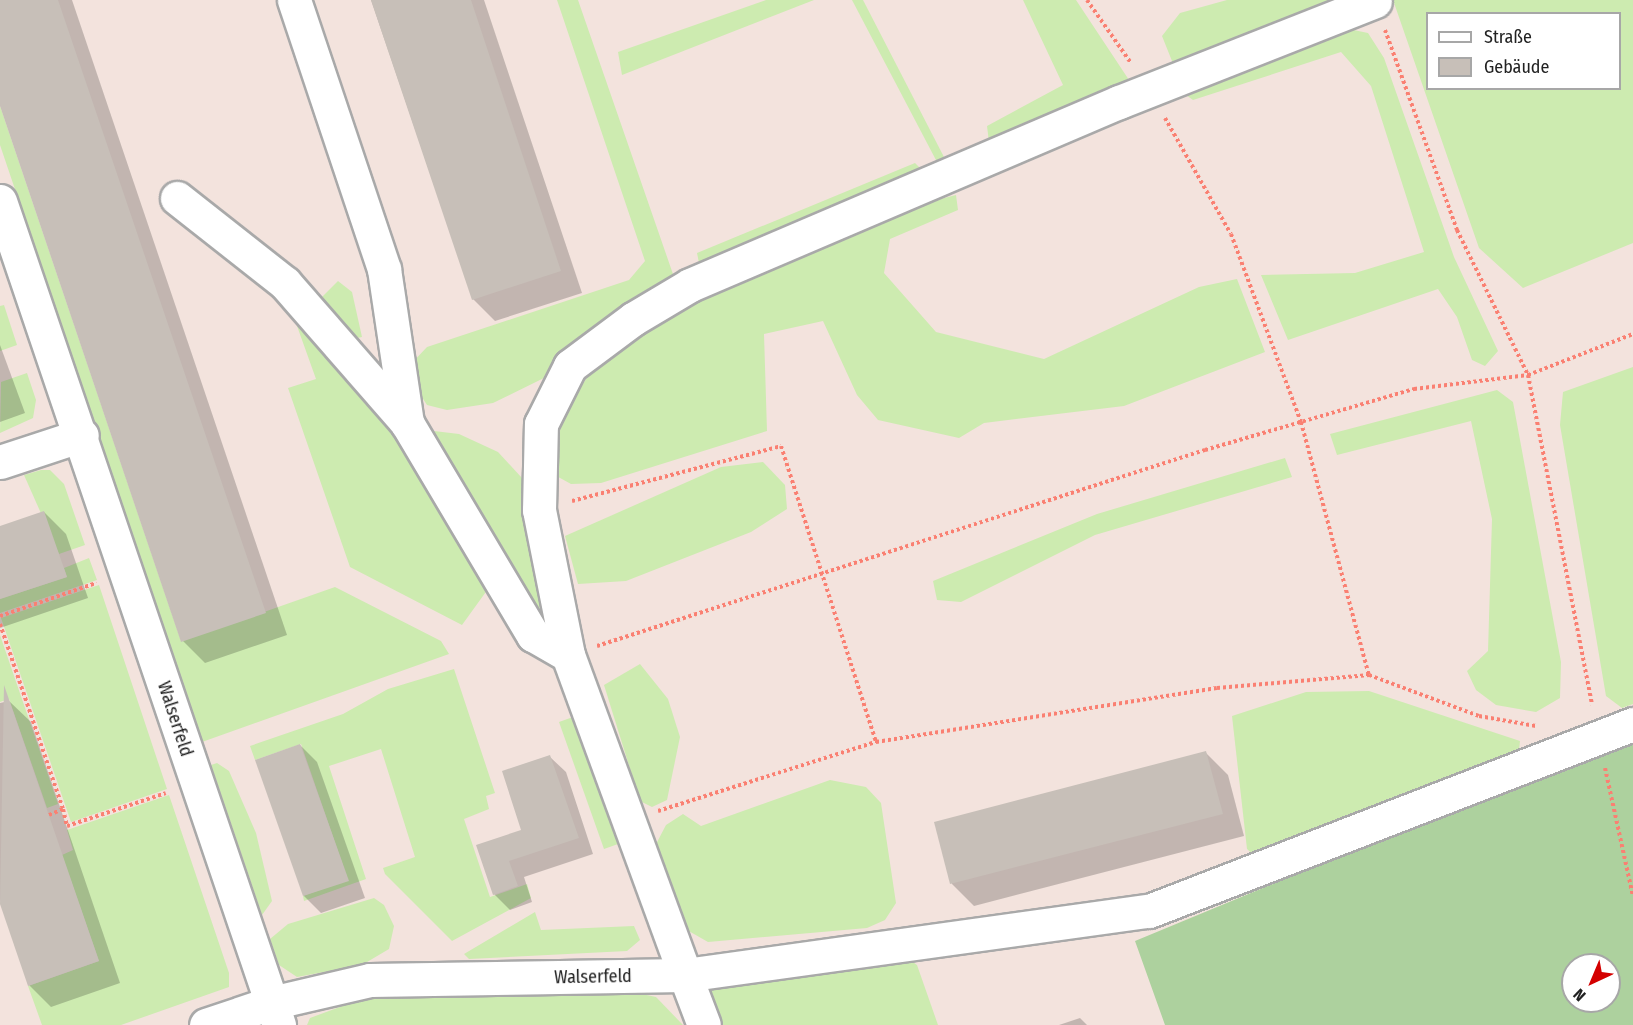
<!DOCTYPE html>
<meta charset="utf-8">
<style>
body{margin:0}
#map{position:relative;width:1633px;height:1025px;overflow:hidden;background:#f2efe9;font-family:"Fira Sans Condensed",sans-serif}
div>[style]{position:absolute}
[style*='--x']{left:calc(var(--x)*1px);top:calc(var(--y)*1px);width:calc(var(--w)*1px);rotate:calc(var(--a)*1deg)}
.military>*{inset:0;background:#f3e3dd}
.grass>*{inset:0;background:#cdebb0}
.forest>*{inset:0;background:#add19e}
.shadow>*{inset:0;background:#0003}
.building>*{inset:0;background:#c7bfb8}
.path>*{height:4px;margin-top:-2px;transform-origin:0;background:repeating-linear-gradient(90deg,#fa8072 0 3px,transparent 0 6px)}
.roads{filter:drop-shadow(2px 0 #a9a9a9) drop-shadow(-2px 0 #a9a9a9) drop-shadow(0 2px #a9a9a9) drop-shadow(0 -2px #a9a9a9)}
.minor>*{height:33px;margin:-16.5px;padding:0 16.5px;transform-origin:16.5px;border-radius:16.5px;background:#fff}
span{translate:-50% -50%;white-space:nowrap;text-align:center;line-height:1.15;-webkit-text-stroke:5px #fff;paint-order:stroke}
.street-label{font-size:18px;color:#222}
.legend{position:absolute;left:1426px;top:12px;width:195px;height:78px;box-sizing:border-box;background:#fff;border:2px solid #a7a7a7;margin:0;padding:8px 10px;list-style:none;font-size:18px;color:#222}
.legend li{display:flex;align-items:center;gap:12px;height:30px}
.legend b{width:30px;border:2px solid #a7a7a7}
.north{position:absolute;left:1561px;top:953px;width:60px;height:60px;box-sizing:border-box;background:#fff;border:2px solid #a7a7a7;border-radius:50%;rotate:224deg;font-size:16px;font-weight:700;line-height:24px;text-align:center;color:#222}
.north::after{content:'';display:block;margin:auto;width:21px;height:27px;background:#d40000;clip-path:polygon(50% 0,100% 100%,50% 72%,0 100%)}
</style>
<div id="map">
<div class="military">
<i style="clip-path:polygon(evenodd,0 0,1633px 0,1633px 1025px,0 1025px,0 0,1428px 14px,1620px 14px,1620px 88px,1428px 88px,1428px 14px,0 0,1573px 965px,1609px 965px,1609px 1001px,1573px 1001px,1573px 965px)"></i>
</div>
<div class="grass">
<i style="clip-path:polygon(557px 0,578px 0,674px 277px,548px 376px,493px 403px,447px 410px,427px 405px,414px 385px,410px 365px,427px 347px,629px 280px,645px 261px)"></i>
<i style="clip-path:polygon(766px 0,814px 0,622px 75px,618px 52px)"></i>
<i style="clip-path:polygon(852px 0,863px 0,945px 159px,937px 162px)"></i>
<i style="clip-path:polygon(1023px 0,1076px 0,1129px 80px,989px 142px,987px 126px,1063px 85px)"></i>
<i style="clip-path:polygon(1227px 0,1331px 0,1174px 66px,1162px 36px,1180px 13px)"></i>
<i style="clip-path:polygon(evenodd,1393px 0,1633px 0,1633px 243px,1523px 288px,1479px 248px,1393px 0,1428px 14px,1620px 14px,1620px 88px,1428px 88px,1428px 14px)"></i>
<i style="clip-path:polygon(1344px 28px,1368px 33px,1384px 58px,1454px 257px,1498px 351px,1485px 366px,1472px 360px,1457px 317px,1438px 289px,1288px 340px,1261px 275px,1355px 273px,1424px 252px,1371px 86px,1341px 52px,1193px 100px,1182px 92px)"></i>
<i style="clip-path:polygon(0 106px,181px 641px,335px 587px,441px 641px,449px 654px,202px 742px,0 145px)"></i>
<i style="clip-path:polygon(915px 163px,924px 172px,699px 263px,697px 253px)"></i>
<i style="clip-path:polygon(956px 195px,958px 210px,890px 239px,884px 273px,936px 332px,1044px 359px,1199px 287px,1237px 279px,1265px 352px,1124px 406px,984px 423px,959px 438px,878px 420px,857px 395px,823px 321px,764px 334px,767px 431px,601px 483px,571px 484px,551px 473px,564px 412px,592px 370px,645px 332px,741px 279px,917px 205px)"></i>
<i style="clip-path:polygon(338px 281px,352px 292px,362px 337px,352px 339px,320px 299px)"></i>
<i style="clip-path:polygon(4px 305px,17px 345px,0 351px,0 306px)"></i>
<i style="clip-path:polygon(292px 312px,419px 467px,488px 589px,462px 625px,350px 567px,288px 388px,316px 379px)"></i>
<i style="clip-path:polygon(1633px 367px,1633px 704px,1622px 708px,1606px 696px,1560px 425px,1563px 392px)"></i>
<i style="clip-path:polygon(27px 373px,36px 400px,33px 418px,0 433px,1px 382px)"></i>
<i style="clip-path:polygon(1497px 390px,1513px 402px,1561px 662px,1560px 698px,1536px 712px,1496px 705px,1476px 690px,1467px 671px,1488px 651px,1492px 519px,1471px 421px,1337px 455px,1330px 434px)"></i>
<i style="clip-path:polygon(434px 431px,459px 434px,498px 452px,522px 478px,549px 612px,539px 618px)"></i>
<i style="clip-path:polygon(1285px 458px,1292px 477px,1095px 535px,961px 602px,937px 600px,933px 581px,1097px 514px)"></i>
<i style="clip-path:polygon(763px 462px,785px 485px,787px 509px,751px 532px,626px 581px,578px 584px,565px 536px,721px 467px)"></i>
<i style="clip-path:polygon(41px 470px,50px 470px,64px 484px,85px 545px,59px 554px,24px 475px)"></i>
<i style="clip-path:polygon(89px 558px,97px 580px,0 613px,0 599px,67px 577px,64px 568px)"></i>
<i style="clip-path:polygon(99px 585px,167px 789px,71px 822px,1px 618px)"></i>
<i style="clip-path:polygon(0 635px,58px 804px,47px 808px,9px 699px,0 702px)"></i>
<i style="clip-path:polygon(640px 664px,668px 699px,680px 737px,667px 800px,652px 807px,640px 801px,604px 685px)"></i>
<i style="clip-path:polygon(454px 669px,495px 793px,486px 796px,489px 809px,464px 819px,490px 897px,527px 884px,531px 898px,452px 941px,385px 874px,383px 868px,415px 857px,381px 749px,329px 766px,366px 879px,304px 901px,303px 896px,348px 880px,301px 744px,255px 760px,250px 746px,343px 714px,388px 689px)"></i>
<i style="clip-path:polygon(1369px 691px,1520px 741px,1519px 750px,1255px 856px,1247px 849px,1232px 716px,1306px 692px)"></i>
<i style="clip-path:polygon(573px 717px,618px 844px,604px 849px,559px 722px)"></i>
<i style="clip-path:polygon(217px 763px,229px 771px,256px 833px,272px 901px,262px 915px,211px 765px)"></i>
<i style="clip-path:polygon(830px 780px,866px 787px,881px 803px,896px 903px,885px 920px,867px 928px,708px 942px,687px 930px,675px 910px,655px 846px,666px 825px,683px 814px,701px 826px)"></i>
<i style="clip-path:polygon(169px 795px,229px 973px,229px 987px,121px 1025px,42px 1025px,28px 986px,99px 961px,62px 855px,73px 850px,67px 830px)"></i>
<i style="clip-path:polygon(374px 898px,384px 905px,394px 926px,389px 949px,362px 965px,297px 977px,279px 965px,270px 939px,288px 924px)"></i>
<i style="clip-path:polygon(535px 912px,541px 930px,634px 926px,640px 940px,627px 951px,469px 959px,464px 954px)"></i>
<i style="clip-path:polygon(904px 956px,917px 965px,938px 1025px,716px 1025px,705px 994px,708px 988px)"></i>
<i style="clip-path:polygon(432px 989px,623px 990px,656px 997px,683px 1025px,307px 1025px,310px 1018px,356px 1001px)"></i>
</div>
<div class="forest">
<i style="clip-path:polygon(evenodd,1633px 735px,1633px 1025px,1165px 1025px,1135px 941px,1633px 735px,1573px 965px,1609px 965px,1609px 1001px,1573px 1001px,1573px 965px)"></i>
</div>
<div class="shadow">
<i style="clip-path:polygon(0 0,72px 0,287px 635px,205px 663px,183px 641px,0 101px)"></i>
<i style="clip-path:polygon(371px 0,484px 0,582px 293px,495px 321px,473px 299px)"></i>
<i style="clip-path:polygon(0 345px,25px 413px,0 422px)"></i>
<i style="clip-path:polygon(44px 512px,66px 534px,88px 598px,0 628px,0 527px)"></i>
<i style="clip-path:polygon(9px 701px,31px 722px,120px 983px,51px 1007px,29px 985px,0 899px,0 703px)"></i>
<i style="clip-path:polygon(300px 745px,317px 762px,365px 898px,321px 913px,304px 896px)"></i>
<i style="clip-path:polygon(1206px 753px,1228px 775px,1244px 836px,974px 906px,952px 884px,936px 823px)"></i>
<i style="clip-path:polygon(550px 757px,566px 772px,593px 854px,524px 877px,532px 902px,510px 910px,494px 894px,478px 846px,523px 831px)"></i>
<i style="clip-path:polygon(1080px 1018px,1087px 1025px,1059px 1025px)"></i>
</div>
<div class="building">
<i style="clip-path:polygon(0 0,58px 0,266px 613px,181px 642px,0 106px)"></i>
<i style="clip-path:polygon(371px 0,471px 0,561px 271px,472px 300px)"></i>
<i style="clip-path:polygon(44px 511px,67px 577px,0 599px,0 526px)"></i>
<i style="clip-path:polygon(4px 685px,99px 961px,28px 986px,0 904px)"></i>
<i style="clip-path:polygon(300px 744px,349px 881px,303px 896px,255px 760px)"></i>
<i style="clip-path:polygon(1206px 751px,1223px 814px,950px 884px,934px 822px)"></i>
<i style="clip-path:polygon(550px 755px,579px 838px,509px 861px,518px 886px,493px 895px,476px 845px,521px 830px,502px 771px)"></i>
</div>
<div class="path">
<i style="--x:1087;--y:0;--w:77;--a:55.1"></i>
<i style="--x:1385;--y:30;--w:213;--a:70.2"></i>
<i style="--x:1457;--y:230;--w:161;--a:63.9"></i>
<i style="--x:1528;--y:375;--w:336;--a:79"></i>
<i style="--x:1165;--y:118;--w:133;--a:60.4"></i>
<i style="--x:1231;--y:234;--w:201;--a:69.6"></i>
<i style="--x:1301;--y:422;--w:262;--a:75"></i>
<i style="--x:572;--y:501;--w:216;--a:-14.7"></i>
<i style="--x:781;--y:446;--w:311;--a:72.2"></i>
<i style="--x:0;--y:616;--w:102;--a:-19"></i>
<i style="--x:0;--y:624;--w:195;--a:71.2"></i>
<i style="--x:597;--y:646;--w:639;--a:-17.87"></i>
<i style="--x:1205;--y:450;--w:218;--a:-16.3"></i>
<i style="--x:1414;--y:389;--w:115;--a:-7"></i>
<i style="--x:1528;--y:375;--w:113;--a:-21.3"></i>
<i style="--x:1605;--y:768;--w:131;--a:77.7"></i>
<i style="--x:658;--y:811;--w:229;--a:-17.6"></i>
<i style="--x:876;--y:742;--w:345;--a:-9"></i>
<i style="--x:1217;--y:688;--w:153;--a:-4.9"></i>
<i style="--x:1369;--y:675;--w:117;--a:20.4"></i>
<i style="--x:1479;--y:716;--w:58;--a:10"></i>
<i style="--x:49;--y:815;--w:15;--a:-23"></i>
<i style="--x:63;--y:809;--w:17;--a:77"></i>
<i style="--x:67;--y:826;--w:104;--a:-18.4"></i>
</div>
<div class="roads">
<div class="minor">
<i style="--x:294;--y:0;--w:284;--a:71.5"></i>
<i style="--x:384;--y:269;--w:156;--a:81.5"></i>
<i style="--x:177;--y:198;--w:137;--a:38.2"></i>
<i style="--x:285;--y:283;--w:186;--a:48.9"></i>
<i style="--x:407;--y:423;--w:247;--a:59.3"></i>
<i style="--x:533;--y:635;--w:40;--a:29.7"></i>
<i style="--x:568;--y:655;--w:341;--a:69.9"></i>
<i style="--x:685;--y:975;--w:468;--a:-7.9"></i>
<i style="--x:1149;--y:911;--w:519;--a:-21.12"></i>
<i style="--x:0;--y:201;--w:870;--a:71.29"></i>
<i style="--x:0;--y:462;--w:86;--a:-18.2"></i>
<i style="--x:568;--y:655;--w:148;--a:-101.3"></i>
<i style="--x:539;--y:510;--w:86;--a:-88.7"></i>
<i style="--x:541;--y:424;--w:65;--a:-63.4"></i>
<i style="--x:570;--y:366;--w:79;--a:-36.7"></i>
<i style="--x:633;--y:319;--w:66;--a:-30.8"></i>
<i style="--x:690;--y:285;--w:466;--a:-23.1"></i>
<i style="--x:1119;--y:102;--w:275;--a:-21.5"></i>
<i style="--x:206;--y:1025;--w:69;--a:-18.7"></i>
<i style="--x:271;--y:1003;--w:102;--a:-13.1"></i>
<i style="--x:370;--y:980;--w:315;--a:-0.9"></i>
<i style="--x:685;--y:975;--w:53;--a:69.2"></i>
</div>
</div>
<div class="street-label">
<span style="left:175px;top:719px;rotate:72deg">Walserfeld</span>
<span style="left:593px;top:977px;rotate:-1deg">Walserfeld</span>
</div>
<ul class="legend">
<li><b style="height:8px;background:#fff"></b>Straße</li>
<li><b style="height:16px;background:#c7bfb8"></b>Gebäude</li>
</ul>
<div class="north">N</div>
</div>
